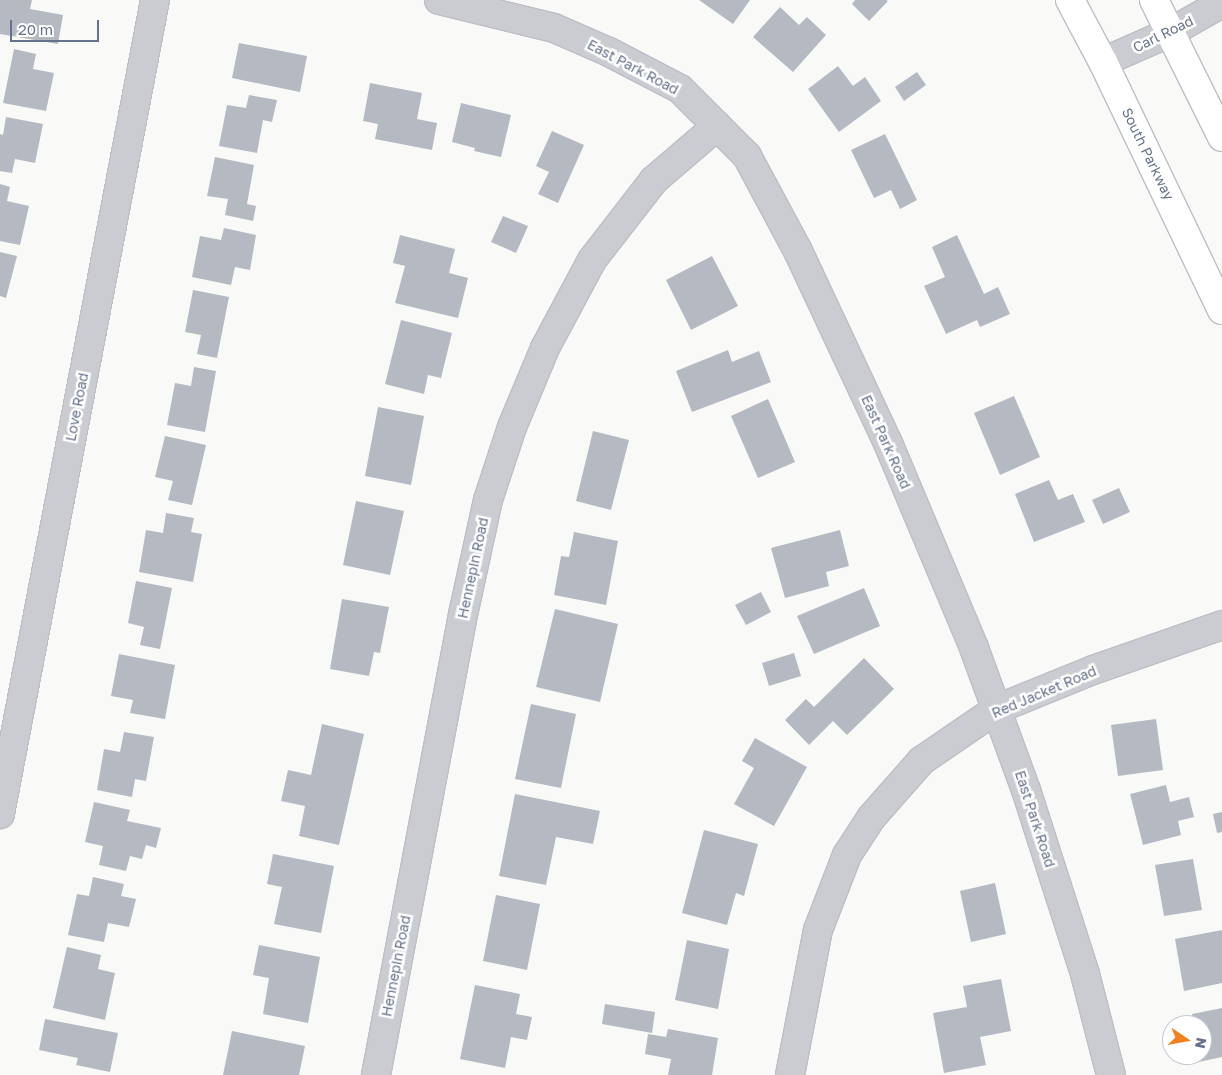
<!DOCTYPE html>
<style>
body{margin:0}
#map{position:relative;width:1222px;height:1075px;overflow:hidden;background:#f9faf8;font-family:"Golos Text",sans-serif}
div>[style]{position:absolute}
[style*='--x']{left:calc(var(--x)*1px);top:calc(var(--y)*1px);width:calc(var(--w)*1px);rotate:calc(var(--a)*1deg)}
.building>*{inset:0;background:#b4b9c2}
.roads{filter:drop-shadow(1px 0 #bdbfc5) drop-shadow(-1px 0 #bdbfc5) drop-shadow(0 1px #bdbfc5) drop-shadow(0 -1px #bdbfc5)}
.minor>*{height:28px;margin:-14px;padding:0 14px;transform-origin:14px;border-radius:14px;background:#caccd1}
.major>*{height:28px;margin:-14px;padding:0 14px;transform-origin:14px;border-radius:14px;background:#fff}
span{translate:-50% -50%;white-space:nowrap;text-align:center;line-height:1.15;-webkit-text-stroke:5px #fff;paint-order:stroke}
.street-label{font-size:14px;color:#66728b}
.north{position:absolute;left:1162px;top:1015px;width:50px;height:50px;box-sizing:border-box;background:#fff;border:1px solid #c2c7d1;border-radius:50%;rotate:102deg;font-size:14px;font-weight:700;line-height:20px;text-align:center;color:#66728b}
.north::after{content:'';display:block;margin:auto;width:18px;height:22px;background:#f2801f;clip-path:polygon(50% 0,100% 100%,50% 72%,0 100%)}
.scale{position:absolute;left:10px;top:20px;width:89px;height:22px;box-sizing:border-box;border:2px solid #66728b;border-top:0;padding-left:6px;font-size:15px;line-height:18px;white-space:nowrap;color:#66728b;-webkit-text-stroke:4px #fff;paint-order:stroke}
</style>
<div id="map">
<div class="building">
<i style="clip-path:polygon(0 0,32px 0,30px 9px,63px 15px,58px 44px,0 34px)"></i>
<i style="clip-path:polygon(699px 0,750px 0,733px 24px)"></i>
<i style="clip-path:polygon(855px 0,886px 0,888px 1px,869px 21px,852px 4px)"></i>
<i style="clip-path:polygon(780px 7px,799px 25px,807px 17px,826px 35px,793px 72px,753px 37px)"></i>
<i style="clip-path:polygon(239px 43px,307px 56px,300px 92px,232px 78px)"></i>
<i style="clip-path:polygon(14px 49px,36px 54px,33px 69px,54px 73px,46px 111px,3px 103px)"></i>
<i style="clip-path:polygon(838px 66px,853px 86px,865px 77px,881px 101px,839px 132px,808px 89px)"></i>
<i style="clip-path:polygon(917px 72px,926px 85px,904px 101px,895px 87px)"></i>
<i style="clip-path:polygon(370px 83px,422px 93px,417px 119px,437px 123px,432px 150px,375px 139px,378px 124px,363px 121px)"></i>
<i style="clip-path:polygon(249px 95px,277px 100px,272px 122px,263px 120px,257px 153px,219px 146px,227px 105px,246px 108px)"></i>
<i style="clip-path:polygon(461px 103px,511px 115px,501px 157px,474px 151px,475px 148px,452px 142px)"></i>
<i style="clip-path:polygon(6px 117px,43px 124px,35px 163px,15px 159px,12px 173px,0 171px,0 134px,3px 135px)"></i>
<i style="clip-path:polygon(552px 131px,584px 145px,558px 203px,538px 194px,549px 172px,536px 166px)"></i>
<i style="clip-path:polygon(885px 134px,917px 200px,900px 209px,891px 190px,874px 198px,851px 150px)"></i>
<i style="clip-path:polygon(215px 157px,254px 165px,247px 204px,256px 206px,253px 221px,225px 215px,228px 199px,207px 196px)"></i>
<i style="clip-path:polygon(0 184px,10px 187px,7px 201px,29px 206px,20px 245px,0 241px)"></i>
<i style="clip-path:polygon(503px 216px,528px 226px,516px 253px,491px 242px)"></i>
<i style="clip-path:polygon(224px 228px,256px 235px,250px 270px,235px 267px,231px 285px,192px 277px,200px 236px,221px 240px)"></i>
<i style="clip-path:polygon(400px 235px,455px 249px,449px 273px,468px 278px,458px 318px,395px 303px,405px 266px,393px 263px)"></i>
<i style="clip-path:polygon(957px 235px,984px 294px,998px 287px,1010px 314px,980px 327px,977px 320px,946px 334px,924px 286px,945px 277px,932px 247px)"></i>
<i style="clip-path:polygon(0 252px,17px 256px,6px 298px,0 296px)"></i>
<i style="clip-path:polygon(712px 256px,738px 306px,691px 330px,666px 280px)"></i>
<i style="clip-path:polygon(193px 290px,229px 297px,217px 358px,197px 354px,201px 335px,185px 332px)"></i>
<i style="clip-path:polygon(401px 320px,452px 333px,441px 378px,428px 375px,424px 394px,385px 384px)"></i>
<i style="clip-path:polygon(728px 350px,732px 362px,759px 351px,771px 382px,692px 412px,676px 371px)"></i>
<i style="clip-path:polygon(194px 367px,216px 371px,205px 432px,167px 425px,175px 383px,191px 386px)"></i>
<i style="clip-path:polygon(1014px 396px,1040px 457px,1000px 475px,974px 413px)"></i>
<i style="clip-path:polygon(768px 399px,795px 462px,758px 478px,731px 416px)"></i>
<i style="clip-path:polygon(378px 407px,424px 416px,411px 485px,365px 476px)"></i>
<i style="clip-path:polygon(593px 431px,629px 440px,611px 510px,576px 501px)"></i>
<i style="clip-path:polygon(165px 436px,206px 445px,192px 505px,168px 500px,173px 481px,155px 477px)"></i>
<i style="clip-path:polygon(1049px 480px,1058px 500px,1073px 494px,1085px 522px,1034px 542px,1015px 494px)"></i>
<i style="clip-path:polygon(1119px 488px,1130px 512px,1103px 524px,1092px 500px)"></i>
<i style="clip-path:polygon(356px 501px,404px 511px,390px 575px,343px 565px)"></i>
<i style="clip-path:polygon(166px 513px,194px 518px,191px 532px,202px 534px,193px 582px,139px 572px,146px 530px,163px 533px)"></i>
<i style="clip-path:polygon(840px 530px,849px 566px,826px 572px,829px 586px,785px 598px,771px 548px)"></i>
<i style="clip-path:polygon(574px 532px,618px 541px,606px 605px,554px 595px,561px 556px,569px 557px)"></i>
<i style="clip-path:polygon(136px 581px,172px 588px,160px 649px,140px 645px,144px 627px,128px 623px)"></i>
<i style="clip-path:polygon(864px 588px,880px 626px,814px 654px,797px 616px)"></i>
<i style="clip-path:polygon(761px 592px,771px 612px,746px 625px,735px 605px)"></i>
<i style="clip-path:polygon(342px 599px,389px 607px,380px 653px,374px 652px,369px 676px,330px 669px)"></i>
<i style="clip-path:polygon(555px 609px,618px 624px,600px 702px,536px 687px)"></i>
<i style="clip-path:polygon(794px 653px,801px 676px,769px 686px,762px 663px)"></i>
<i style="clip-path:polygon(119px 654px,175px 665px,165px 719px,130px 713px,133px 700px,111px 696px)"></i>
<i style="clip-path:polygon(864px 658px,894px 689px,847px 735px,833px 721px,809px 745px,785px 720px,806px 699px,814px 707px)"></i>
<i style="clip-path:polygon(531px 704px,576px 714px,561px 788px,515px 779px)"></i>
<i style="clip-path:polygon(1156px 719px,1163px 770px,1118px 776px,1111px 725px)"></i>
<i style="clip-path:polygon(322px 724px,364px 734px,339px 845px,299px 836px,305px 806px,281px 801px,288px 770px,311px 775px)"></i>
<i style="clip-path:polygon(124px 732px,154px 737px,146px 781px,135px 779px,132px 797px,97px 790px,104px 749px,120px 752px)"></i>
<i style="clip-path:polygon(755px 738px,807px 767px,774px 826px,734px 804px,754px 768px,742px 761px)"></i>
<i style="clip-path:polygon(1166px 785px,1170px 802px,1189px 797px,1194px 817px,1178px 821px,1181px 835px,1143px 845px,1130px 794px)"></i>
<i style="clip-path:polygon(515px 794px,600px 811px,593px 844px,556px 837px,546px 885px,499px 876px)"></i>
<i style="clip-path:polygon(94px 802px,130px 810px,127px 821px,161px 828px,156px 848px,146px 845px,142px 859px,130px 856px,126px 871px,99px 865px,103px 846px,85px 842px)"></i>
<i style="clip-path:polygon(1222px 812px,1222px 832px,1217px 833px,1213px 814px)"></i>
<i style="clip-path:polygon(704px 830px,758px 844px,744px 896px,736px 893px,727px 925px,682px 913px)"></i>
<i style="clip-path:polygon(273px 854px,334px 866px,321px 933px,274px 924px,282px 887px,267px 884px)"></i>
<i style="clip-path:polygon(1193px 859px,1202px 910px,1164px 916px,1155px 865px)"></i>
<i style="clip-path:polygon(93px 877px,124px 884px,121px 896px,136px 899px,129px 927px,108px 923px,104px 942px,68px 935px,77px 894px,89px 896px)"></i>
<i style="clip-path:polygon(995px 883px,1006px 934px,971px 942px,960px 891px)"></i>
<i style="clip-path:polygon(496px 895px,540px 904px,527px 970px,483px 961px)"></i>
<i style="clip-path:polygon(1222px 930px,1222px 983px,1184px 991px,1175px 939px)"></i>
<i style="clip-path:polygon(687px 940px,729px 949px,718px 1009px,675px 1000px)"></i>
<i style="clip-path:polygon(259px 945px,320px 957px,308px 1023px,263px 1014px,269px 978px,253px 975px)"></i>
<i style="clip-path:polygon(67px 947px,101px 955px,98px 969px,115px 973px,105px 1020px,53px 1008px)"></i>
<i style="clip-path:polygon(1001px 979px,1011px 1031px,980px 1037px,986px 1065px,944px 1073px,933px 1013px,967px 1007px,963px 986px)"></i>
<i style="clip-path:polygon(475px 985px,520px 994px,516px 1014px,532px 1017px,527px 1040px,511px 1037px,505px 1068px,460px 1059px)"></i>
<i style="clip-path:polygon(605px 1004px,655px 1012px,652px 1033px,602px 1024px)"></i>
<i style="clip-path:polygon(1222px 1008px,1222px 1057px,1194px 1063px,1192px 1055px,1202px 1055px,1202px 1025px,1194px 1025px,1192px 1014px)"></i>
<i style="clip-path:polygon(45px 1019px,118px 1033px,110px 1072px,76px 1065px,78px 1058px,39px 1050px)"></i>
<i style="clip-path:polygon(668px 1029px,718px 1038px,712px 1075px,668px 1075px,671px 1059px,645px 1054px,648px 1034px,666px 1037px)"></i>
<i style="clip-path:polygon(232px 1031px,305px 1046px,299px 1075px,223px 1075px)"></i>
</div>
<div class="roads">
<div class="minor">
<i style="--x:439;--y:0;--w:118;--a:13.7"></i>
<i style="--x:554;--y:28;--w:60;--a:23.6"></i>
<i style="--x:609;--y:52;--w:80;--a:27.5"></i>
<i style="--x:680;--y:89;--w:95;--a:45"></i>
<i style="--x:747;--y:156;--w:108;--a:61.8"></i>
<i style="--x:798;--y:251;--w:212;--a:64.9"></i>
<i style="--x:888;--y:443;--w:222;--a:67.2"></i>
<i style="--x:974;--y:648;--w:151;--a:69.9"></i>
<i style="--x:1026;--y:790;--w:193;--a:72.2"></i>
<i style="--x:1085;--y:974;--w:104;--a:75.6"></i>
<i style="--x:1103;--y:62;--w:74;--a:-23.8"></i>
<i style="--x:1171;--y:32;--w:59;--a:-29.6"></i>
<i style="--x:0;--y:814;--w:829;--a:-79.22"></i>
<i style="--x:376;--y:1075;--w:473;--a:-79.3"></i>
<i style="--x:464;--y:610;--w:113;--a:-77.7"></i>
<i style="--x:488;--y:500;--w:77;--a:-71.8"></i>
<i style="--x:512;--y:427;--w:86;--a:-67.3"></i>
<i style="--x:545;--y:348;--w:100;--a:-61.9"></i>
<i style="--x:592;--y:260;--w:101;--a:-52.2"></i>
<i style="--x:654;--y:180;--w:83;--a:-40.6"></i>
<i style="--x:790;--y:1075;--w:148;--a:-79.1"></i>
<i style="--x:818;--y:930;--w:80;--a:-68.9"></i>
<i style="--x:847;--y:855;--w:44;--a:-57"></i>
<i style="--x:871;--y:818;--w:76;--a:-48.7"></i>
<i style="--x:921;--y:761;--w:92;--a:-34.4"></i>
<i style="--x:997;--y:709;--w:104;--a:-22.1"></i>
<i style="--x:1093;--y:670;--w:137;--a:-19.2"></i>
</div>
<div class="major">
<i style="--x:1070;--y:0;--w:70;--a:62"></i>
<i style="--x:1103;--y:62;--w:275;--a:64.4"></i>
<i style="--x:1154;--y:0;--w:153;--a:63.6"></i>
</div>
</div>
<div class="street-label">
<span style="left:1163px;top:34px;rotate:-26deg">Carl Road</span>
<span style="left:633px;top:67px;rotate:28deg">East Park Road</span>
<span style="left:1148px;top:154px;rotate:64deg">South Parkway</span>
<span style="left:77px;top:407px;rotate:-79deg">Love Road</span>
<span style="left:886px;top:442px;rotate:66deg">East Park Road</span>
<span style="left:473px;top:568px;rotate:-78deg">Hennepin Road</span>
<span style="left:1044px;top:692px;rotate:-23deg">Red Jacket Road</span>
<span style="left:1035px;top:819px;rotate:72deg">East Park Road</span>
<span style="left:396px;top:966px;rotate:-79deg">Hennepin Road</span>
</div>
<div class="north">N</div>
<div class="scale">20 m</div>
</div>
